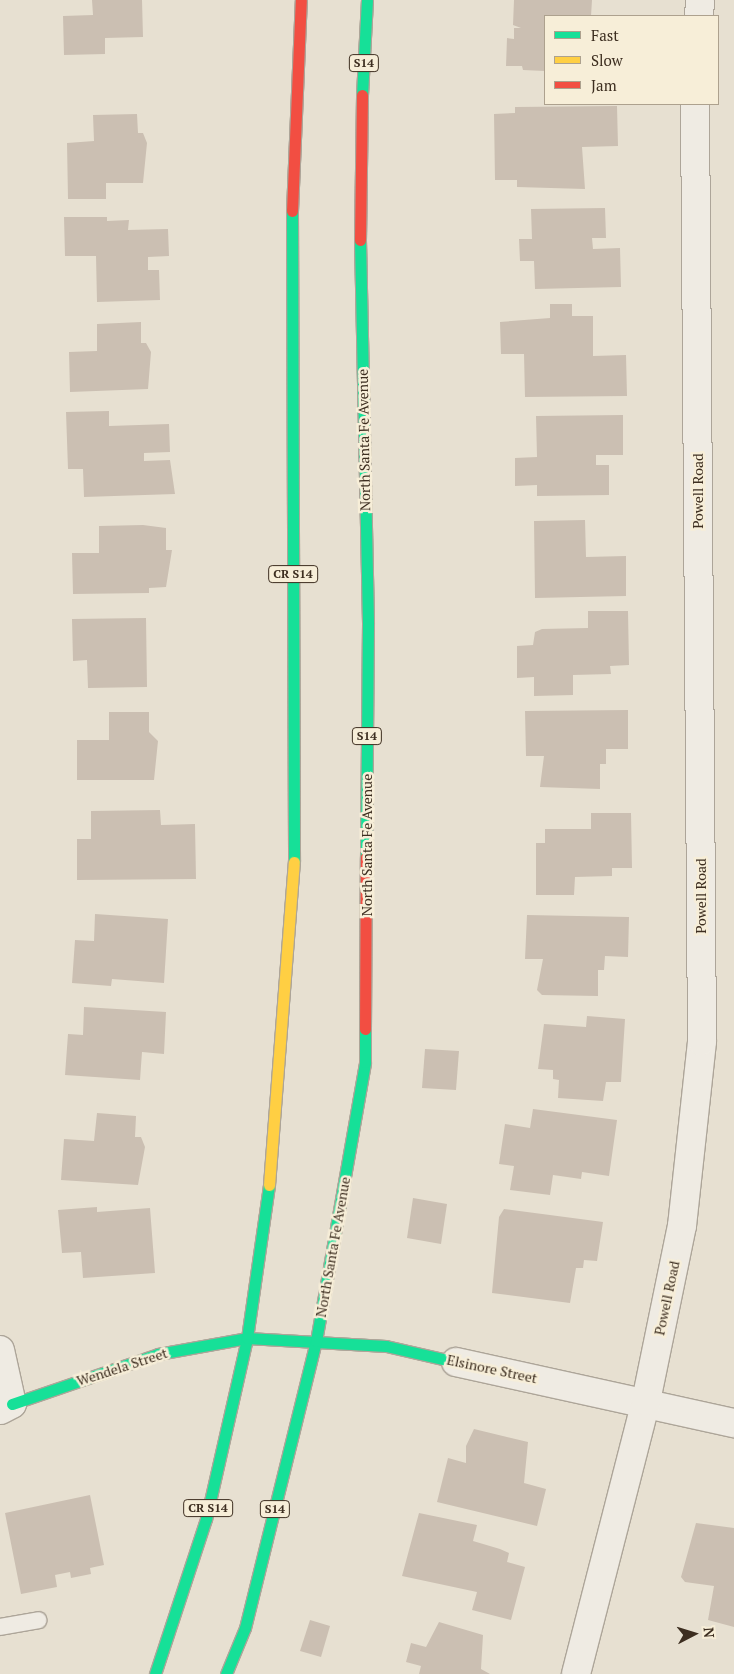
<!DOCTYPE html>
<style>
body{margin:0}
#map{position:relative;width:734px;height:1674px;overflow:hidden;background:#e7e0d1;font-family:"PT Serif",serif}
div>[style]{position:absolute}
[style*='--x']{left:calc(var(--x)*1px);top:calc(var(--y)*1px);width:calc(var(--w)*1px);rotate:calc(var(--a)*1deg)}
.building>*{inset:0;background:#cbbfb2}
.roads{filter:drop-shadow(1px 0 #ada599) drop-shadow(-1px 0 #ada599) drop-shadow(0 1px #ada599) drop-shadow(0 -1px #ada599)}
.lane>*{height:16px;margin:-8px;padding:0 8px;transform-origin:8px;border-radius:8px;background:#efebe3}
.street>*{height:28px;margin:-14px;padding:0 14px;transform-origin:14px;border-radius:14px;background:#efebe3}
.fast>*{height:11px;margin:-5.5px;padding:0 5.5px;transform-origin:5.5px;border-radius:5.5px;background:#16e098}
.slow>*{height:11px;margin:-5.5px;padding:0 5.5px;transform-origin:5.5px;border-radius:5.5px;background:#ffcf43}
.jam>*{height:11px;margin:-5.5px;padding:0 5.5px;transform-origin:5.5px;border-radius:5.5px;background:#f24e42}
span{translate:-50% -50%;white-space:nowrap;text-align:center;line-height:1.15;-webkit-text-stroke:5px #f7eed8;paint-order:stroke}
.shield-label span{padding:1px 4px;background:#f7eed8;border:1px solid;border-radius:4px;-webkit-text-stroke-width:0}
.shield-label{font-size:12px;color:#3d2e20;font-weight:700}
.street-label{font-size:14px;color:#3d2e20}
.legend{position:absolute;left:544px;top:15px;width:175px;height:90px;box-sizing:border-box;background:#f7eed8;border:1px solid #ada18e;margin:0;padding:6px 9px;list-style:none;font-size:15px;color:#3d2e20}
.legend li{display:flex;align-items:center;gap:10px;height:25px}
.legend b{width:25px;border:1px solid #ada18e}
.north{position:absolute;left:669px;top:1609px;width:50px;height:50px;-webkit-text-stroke:4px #f7eed8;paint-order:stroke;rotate:85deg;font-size:14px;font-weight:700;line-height:20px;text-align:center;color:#3d2e20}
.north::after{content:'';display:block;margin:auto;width:18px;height:22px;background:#3d2e20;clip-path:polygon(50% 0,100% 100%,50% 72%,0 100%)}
</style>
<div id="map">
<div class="building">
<i style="clip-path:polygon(92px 0,142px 0,143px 37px,105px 38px,105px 54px,64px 55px,63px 16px,93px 15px)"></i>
<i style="clip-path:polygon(514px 0,592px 0,591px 16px,545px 16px,545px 71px,523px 70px,522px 66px,506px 66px,507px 38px,514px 39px,514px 28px,521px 28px,513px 25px)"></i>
<i style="clip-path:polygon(617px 106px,618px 146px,582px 147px,585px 189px,517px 187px,517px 180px,495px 180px,494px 114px,515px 113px,515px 107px)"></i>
<i style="clip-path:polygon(137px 114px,138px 133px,143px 133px,147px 143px,143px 183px,106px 183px,106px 199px,68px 199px,67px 143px,94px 141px,93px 115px)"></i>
<i style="clip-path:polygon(605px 208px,606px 238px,592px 238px,593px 249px,620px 248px,621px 287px,535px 289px,534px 261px,520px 261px,519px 239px,532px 239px,531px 209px)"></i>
<i style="clip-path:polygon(64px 217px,107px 217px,107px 221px,129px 220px,128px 230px,168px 229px,169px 256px,148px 257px,148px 270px,159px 270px,160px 300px,97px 302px,96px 256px,65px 256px)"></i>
<i style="clip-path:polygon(550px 304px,572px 304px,572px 316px,593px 316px,593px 356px,626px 355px,627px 396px,525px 397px,524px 354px,501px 354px,500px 322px,550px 318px)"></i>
<i style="clip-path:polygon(141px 322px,141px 343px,146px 343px,151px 352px,148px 389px,70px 392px,69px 352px,97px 351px,97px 324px)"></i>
<i style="clip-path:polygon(109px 411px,109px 426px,169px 424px,170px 452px,144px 453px,144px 461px,170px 460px,175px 494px,84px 497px,83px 469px,68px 469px,66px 412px)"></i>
<i style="clip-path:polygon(623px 415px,623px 455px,596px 455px,596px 465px,609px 465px,609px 495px,537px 496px,537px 485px,515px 486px,515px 458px,537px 457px,536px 416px)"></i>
<i style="clip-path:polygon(585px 520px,586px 557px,626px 556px,626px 596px,535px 598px,534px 521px)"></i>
<i style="clip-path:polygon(143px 525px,166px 528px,166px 550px,172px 550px,166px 587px,149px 588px,149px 593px,73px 594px,72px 553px,99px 553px,99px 526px)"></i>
<i style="clip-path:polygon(588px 611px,628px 611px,629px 665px,610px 666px,611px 674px,573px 675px,573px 695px,534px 696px,534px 677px,517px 678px,517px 646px,533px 645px,535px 632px,542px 629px,588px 628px)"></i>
<i style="clip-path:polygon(146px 618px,147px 687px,88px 688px,87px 660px,73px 661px,72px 619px)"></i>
<i style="clip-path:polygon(628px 710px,628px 749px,606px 749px,606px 764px,600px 764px,600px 789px,540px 787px,544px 756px,526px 756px,525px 711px)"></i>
<i style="clip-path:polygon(109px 712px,149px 712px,149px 732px,158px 741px,154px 780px,77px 780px,77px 740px,109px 740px)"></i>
<i style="clip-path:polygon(160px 810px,161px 825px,195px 824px,196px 879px,77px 880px,77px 839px,91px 839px,91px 811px)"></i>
<i style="clip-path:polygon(591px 813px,631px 813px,632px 868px,612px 868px,612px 876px,575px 877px,574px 895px,536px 895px,536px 843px,545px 843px,545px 829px,591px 829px)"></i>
<i style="clip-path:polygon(95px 914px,168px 919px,164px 983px,112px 979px,111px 986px,72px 983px,75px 940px,94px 941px)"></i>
<i style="clip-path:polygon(527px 915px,629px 917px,628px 957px,605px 956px,604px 970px,598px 970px,598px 996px,542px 995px,537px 990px,543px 959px,525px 959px)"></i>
<i style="clip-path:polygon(84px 1007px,166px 1012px,164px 1054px,142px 1052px,140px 1080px,65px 1075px,68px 1034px,83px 1035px)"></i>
<i style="clip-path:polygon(587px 1016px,625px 1019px,621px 1082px,606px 1082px,603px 1101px,558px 1098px,559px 1080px,553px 1079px,553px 1070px,538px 1069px,544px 1024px,586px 1027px)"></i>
<i style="clip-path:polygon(425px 1049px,459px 1051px,456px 1090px,422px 1088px)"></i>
<i style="clip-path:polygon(533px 1109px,617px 1120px,609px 1176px,582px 1172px,581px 1179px,553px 1175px,550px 1195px,510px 1190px,514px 1166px,499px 1164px,505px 1124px,530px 1128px)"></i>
<i style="clip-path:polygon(97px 1113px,136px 1116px,135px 1137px,141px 1137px,145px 1147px,138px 1185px,61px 1180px,64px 1139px,94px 1141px)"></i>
<i style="clip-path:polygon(413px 1198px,447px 1204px,441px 1244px,407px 1238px)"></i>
<i style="clip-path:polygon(97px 1207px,97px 1212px,150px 1208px,155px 1273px,83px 1278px,81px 1252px,62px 1253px,58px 1210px)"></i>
<i style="clip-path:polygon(504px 1209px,603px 1222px,597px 1261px,584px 1260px,583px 1268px,576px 1268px,570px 1303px,492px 1293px,499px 1217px)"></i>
<i style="clip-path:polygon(474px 1429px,528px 1442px,524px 1483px,546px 1489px,537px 1526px,437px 1502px,448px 1458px,466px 1463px,466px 1446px)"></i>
<i style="clip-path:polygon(90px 1495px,104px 1565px,90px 1568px,91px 1574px,71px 1578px,70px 1572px,55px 1575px,57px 1587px,21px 1594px,5px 1513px)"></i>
<i style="clip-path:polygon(419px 1513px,477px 1525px,473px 1541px,500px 1549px,509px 1553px,507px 1562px,525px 1567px,511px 1620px,472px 1610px,477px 1592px,402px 1576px)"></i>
<i style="clip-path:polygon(696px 1523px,734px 1528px,734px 1627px,708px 1620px,714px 1586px,685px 1582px,681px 1577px)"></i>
<i style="clip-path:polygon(310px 1620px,330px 1626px,321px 1657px,300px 1651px)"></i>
<i style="clip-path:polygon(439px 1622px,483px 1635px,481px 1669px,490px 1674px,419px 1674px,421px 1666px,406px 1662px,411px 1643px,426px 1647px)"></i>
</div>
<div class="roads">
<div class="lane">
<i style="--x:0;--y:1627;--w:39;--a:-10"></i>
</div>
<div class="street">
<i style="--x:699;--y:16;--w:16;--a:-86"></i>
<i style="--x:0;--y:1350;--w:55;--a:77.5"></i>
<i style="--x:12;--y:1404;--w:13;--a:153"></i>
<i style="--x:456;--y:1362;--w:285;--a:12.4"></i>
<i style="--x:576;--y:1674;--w:282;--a:-75.6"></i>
<i style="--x:646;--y:1401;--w:179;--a:-78.4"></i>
<i style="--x:682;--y:1226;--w:186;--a:-83.8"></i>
<i style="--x:702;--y:1041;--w:937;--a:-90.43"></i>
</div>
<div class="fast">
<i style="--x:362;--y:95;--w:95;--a:-87"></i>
<i style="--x:292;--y:211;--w:651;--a:89.82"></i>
<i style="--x:360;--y:240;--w:384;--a:88.8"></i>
<i style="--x:368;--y:624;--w:233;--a:90.5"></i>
<i style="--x:12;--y:1404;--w:154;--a:-18.9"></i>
<i style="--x:158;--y:1354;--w:90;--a:-10.2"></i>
<i style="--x:247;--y:1338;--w:139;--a:3.3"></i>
<i style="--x:386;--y:1346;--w:72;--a:12.9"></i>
<i style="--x:155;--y:1674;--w:163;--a:-71.8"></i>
<i style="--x:206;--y:1519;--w:186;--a:-77.2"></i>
<i style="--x:247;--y:1338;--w:155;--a:-81.8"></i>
<i style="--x:226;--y:1674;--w:50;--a:-67.6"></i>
<i style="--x:245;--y:1628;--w:296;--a:-76.1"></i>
<i style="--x:316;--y:1341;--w:283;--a:-80"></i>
<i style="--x:365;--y:1062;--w:33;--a:-90"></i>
</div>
<div class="slow">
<i style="--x:269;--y:1185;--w:324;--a:-85.6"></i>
</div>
<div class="jam">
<i style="--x:292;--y:211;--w:211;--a:-87.6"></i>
<i style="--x:360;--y:240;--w:145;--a:-89.2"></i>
<i style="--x:365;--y:1029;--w:172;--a:-89.7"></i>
</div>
</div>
<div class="shield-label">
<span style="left:364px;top:63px">S14</span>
<span style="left:293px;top:574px">CR S14</span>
<span style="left:367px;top:736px">S14</span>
<span style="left:208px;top:1508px">CR S14</span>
<span style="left:275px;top:1509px">S14</span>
</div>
<div class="street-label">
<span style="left:364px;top:440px;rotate:-91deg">North Santa Fe Avenue</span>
<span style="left:698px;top:491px;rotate:-90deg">Powell Road</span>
<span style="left:367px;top:845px;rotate:-90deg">North Santa Fe Avenue</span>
<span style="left:701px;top:896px;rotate:-90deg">Powell Road</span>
<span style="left:333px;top:1247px;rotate:-80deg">North Santa Fe Avenue</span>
<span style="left:667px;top:1298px;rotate:-78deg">Powell Road</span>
<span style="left:122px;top:1367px;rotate:-18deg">Wendela Street</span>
<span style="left:492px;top:1369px;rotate:12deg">Elsinore Street</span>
</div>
<ul class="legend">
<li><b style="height:6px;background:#16e098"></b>Fast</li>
<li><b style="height:6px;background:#ffcf43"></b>Slow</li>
<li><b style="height:6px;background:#f24e42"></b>Jam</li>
</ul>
<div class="north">N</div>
</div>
